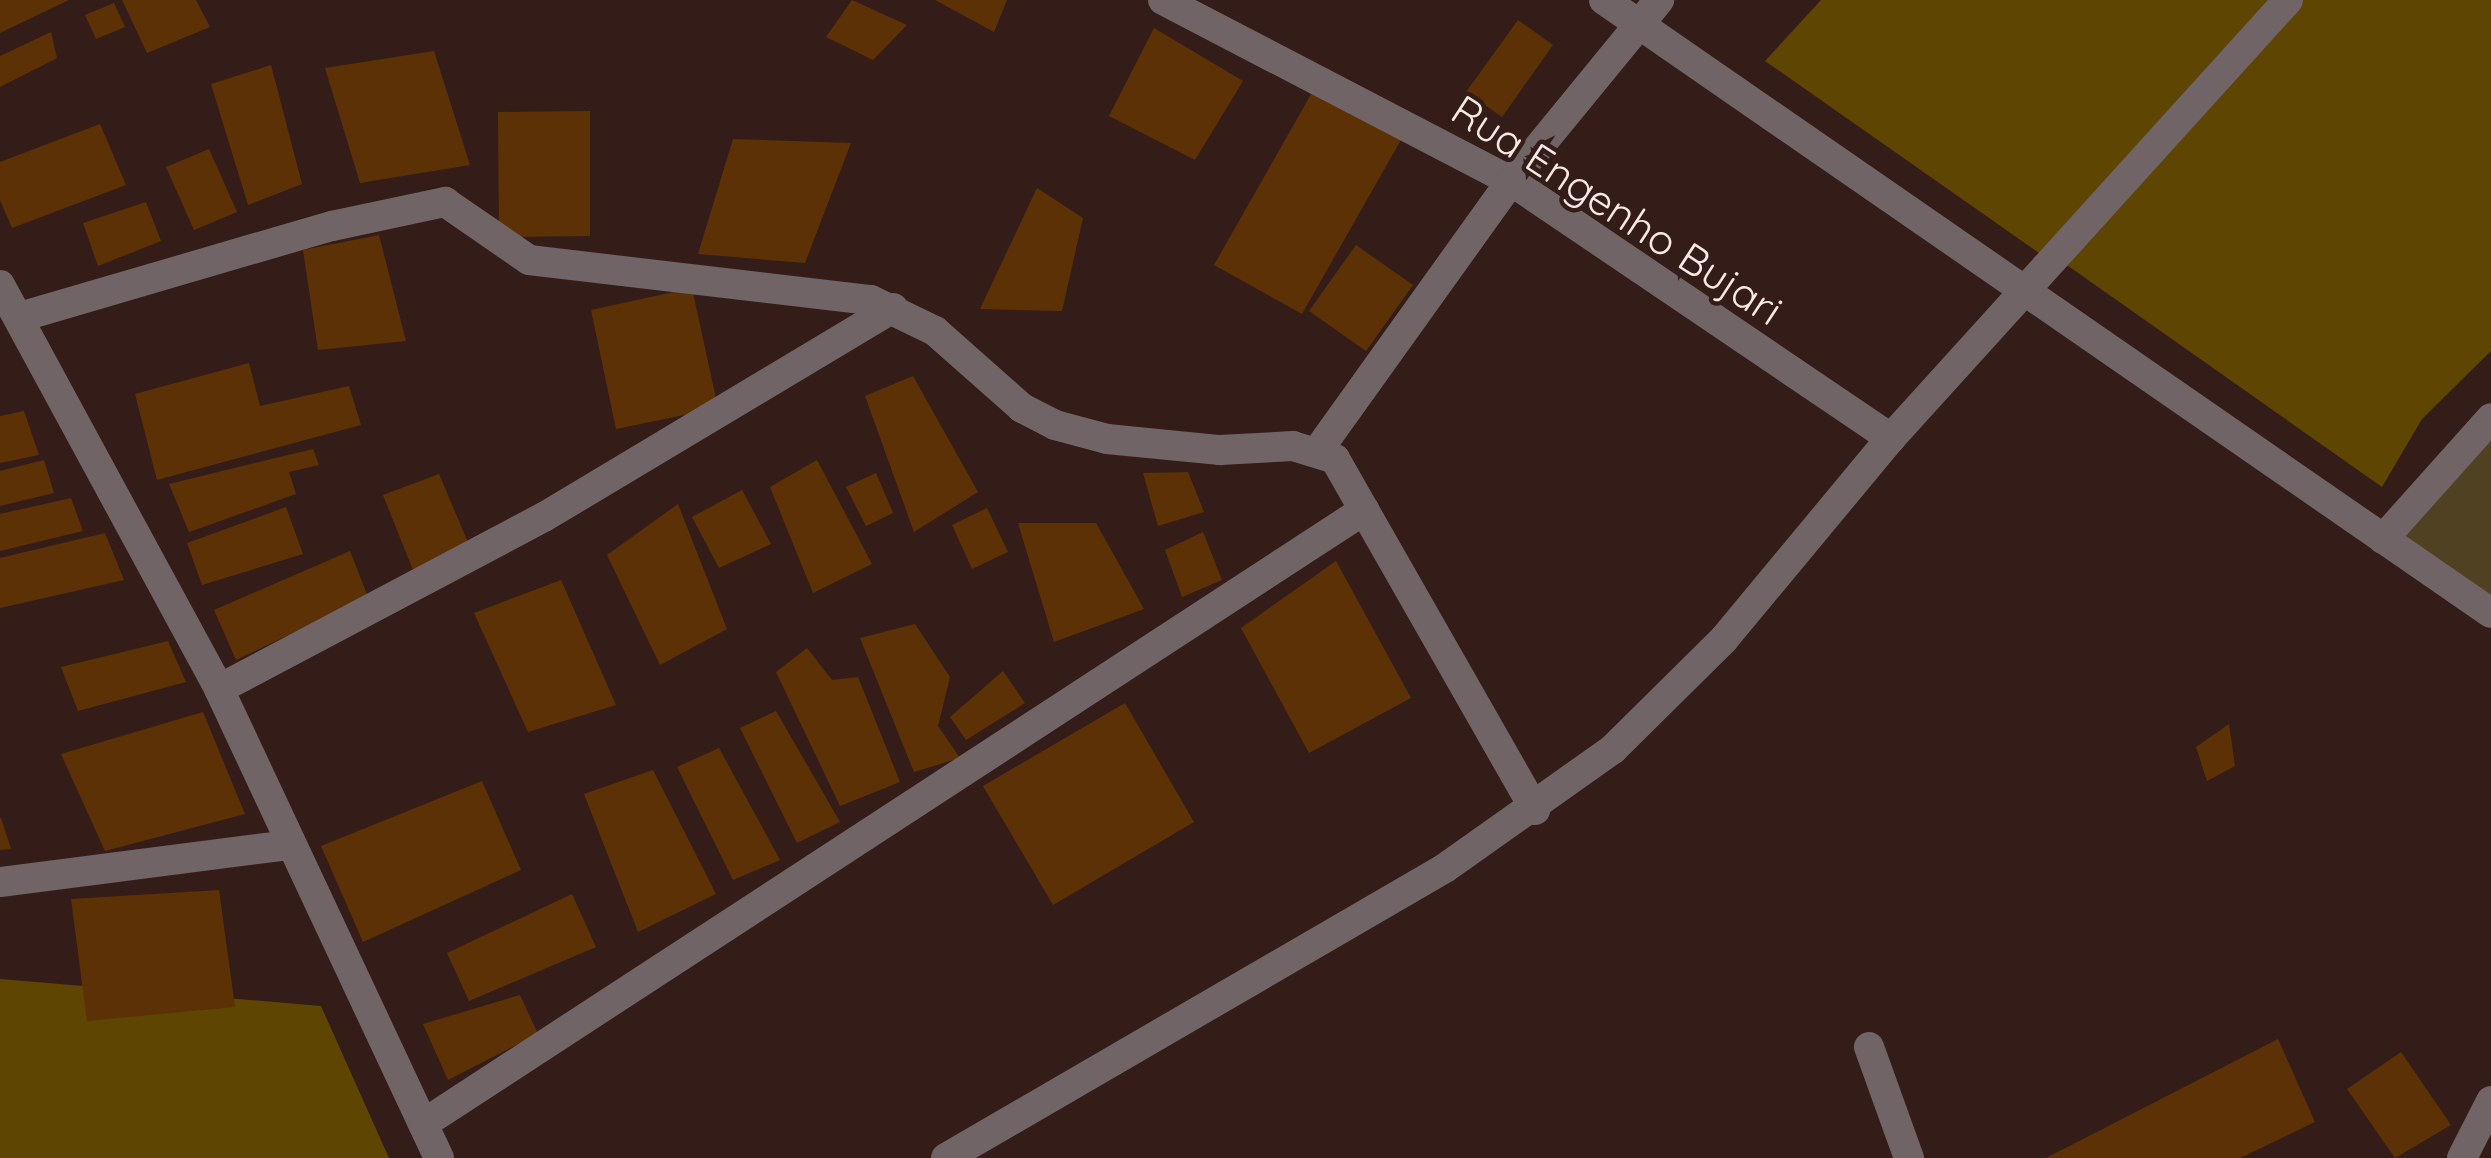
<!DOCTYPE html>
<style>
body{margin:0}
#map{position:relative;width:2491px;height:1158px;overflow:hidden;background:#341d18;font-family:Quicksand,sans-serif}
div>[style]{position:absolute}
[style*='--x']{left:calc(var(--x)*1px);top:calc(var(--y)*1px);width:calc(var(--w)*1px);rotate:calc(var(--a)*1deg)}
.green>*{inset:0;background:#504122}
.forest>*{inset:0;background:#5f4502}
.building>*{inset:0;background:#5d3106}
.minor>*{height:30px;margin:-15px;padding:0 15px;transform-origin:15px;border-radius:15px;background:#716466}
span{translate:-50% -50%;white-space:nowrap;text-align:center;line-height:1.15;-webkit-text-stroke:9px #341d18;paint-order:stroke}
.street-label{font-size:42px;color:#f9e9e5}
</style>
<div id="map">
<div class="green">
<i style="clip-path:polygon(2491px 418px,2491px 613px,2383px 539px)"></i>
</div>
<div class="forest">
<i style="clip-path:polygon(1821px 0,2268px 0,2039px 253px,1765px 61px)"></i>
<i style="clip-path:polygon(2288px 0,2491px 0,2491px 351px,2422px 419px,2382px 487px,2054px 256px)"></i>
<i style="clip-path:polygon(0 979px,321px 1006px,389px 1158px,0 1158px)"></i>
</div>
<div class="building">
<i style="clip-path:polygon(0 0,69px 0,0 33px)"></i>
<i style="clip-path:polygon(122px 0,196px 0,210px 27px,147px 53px)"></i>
<i style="clip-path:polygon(852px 0,907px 25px,873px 60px,826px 37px)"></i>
<i style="clip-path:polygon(935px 0,1007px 0,994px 32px)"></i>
<i style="clip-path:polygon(114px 3px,125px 27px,96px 39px,85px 15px)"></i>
<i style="clip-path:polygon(1518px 20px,1553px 45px,1502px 117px,1466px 92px)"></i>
<i style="clip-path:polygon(1154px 28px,1243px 81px,1195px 160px,1109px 116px)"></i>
<i style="clip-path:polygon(51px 32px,57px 58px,0 87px,0 56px)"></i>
<i style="clip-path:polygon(434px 51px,470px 165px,360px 183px,325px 68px)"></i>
<i style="clip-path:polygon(271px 65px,302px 184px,248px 205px,211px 84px)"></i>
<i style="clip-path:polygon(1314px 89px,1402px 138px,1302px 314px,1214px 265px)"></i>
<i style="clip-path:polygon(590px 111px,590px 236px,499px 237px,498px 112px)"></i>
<i style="clip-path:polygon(100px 124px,126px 185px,12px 228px,0 200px,0 162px)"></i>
<i style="clip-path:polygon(733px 139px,851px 143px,805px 263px,698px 254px)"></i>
<i style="clip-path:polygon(209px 149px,237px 212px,194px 230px,166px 167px)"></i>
<i style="clip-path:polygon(1037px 188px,1083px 218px,1062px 311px,980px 309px)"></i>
<i style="clip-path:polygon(146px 202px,161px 241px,98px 266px,83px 223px)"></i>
<i style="clip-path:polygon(379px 235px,406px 341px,318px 350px,303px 250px)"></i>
<i style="clip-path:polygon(1356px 245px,1413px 285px,1366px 351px,1309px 311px)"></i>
<i style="clip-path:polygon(692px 288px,718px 408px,616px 429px,591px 310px)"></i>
<i style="clip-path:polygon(249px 363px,260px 406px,349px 386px,361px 425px,157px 480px,135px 394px)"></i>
<i style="clip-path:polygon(913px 376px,978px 492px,914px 532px,865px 396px)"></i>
<i style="clip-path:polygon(24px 411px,39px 455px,0 463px,0 416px)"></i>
<i style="clip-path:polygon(313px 449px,319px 465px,289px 472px,296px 494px,189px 532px,169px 484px)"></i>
<i style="clip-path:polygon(44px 460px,54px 493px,0 506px,0 471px)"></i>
<i style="clip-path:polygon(817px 460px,872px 564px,813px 593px,770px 487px)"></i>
<i style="clip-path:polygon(1188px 472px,1204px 512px,1158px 526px,1143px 473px)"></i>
<i style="clip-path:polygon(876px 473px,893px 513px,866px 526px,846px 487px)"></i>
<i style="clip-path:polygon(439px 474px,470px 547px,413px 570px,383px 495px)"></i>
<i style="clip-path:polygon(742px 490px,771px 544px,719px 568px,692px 517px)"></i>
<i style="clip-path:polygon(71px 498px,83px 531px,0 551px,0 514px)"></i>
<i style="clip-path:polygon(678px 504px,727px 629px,660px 665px,607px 555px)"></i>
<i style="clip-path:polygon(286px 507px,303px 554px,202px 585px,187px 543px)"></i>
<i style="clip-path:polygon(987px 508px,1008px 552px,972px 569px,952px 525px)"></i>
<i style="clip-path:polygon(1018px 523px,1096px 523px,1144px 609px,1054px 642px)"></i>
<i style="clip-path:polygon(1203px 532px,1222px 580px,1182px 597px,1165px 550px)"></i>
<i style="clip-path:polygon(105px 533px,124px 580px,0 608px,0 558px)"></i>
<i style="clip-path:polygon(350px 551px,368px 597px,236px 660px,214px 610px)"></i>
<i style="clip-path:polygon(1336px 561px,1411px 698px,1309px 753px,1241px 628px)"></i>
<i style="clip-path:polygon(561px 580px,616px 705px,528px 732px,474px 613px)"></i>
<i style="clip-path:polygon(915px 624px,950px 677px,938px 726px,960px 758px,914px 772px,860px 638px)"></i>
<i style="clip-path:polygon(168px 641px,186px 682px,78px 711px,61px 667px)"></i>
<i style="clip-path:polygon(807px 648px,832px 680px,858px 677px,900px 782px,840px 806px,776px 672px)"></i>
<i style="clip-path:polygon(1003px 671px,1025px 703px,966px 740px,950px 717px)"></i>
<i style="clip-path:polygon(1125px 703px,1194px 822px,1053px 905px,983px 786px)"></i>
<i style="clip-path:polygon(776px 711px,840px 822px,797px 843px,740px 728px)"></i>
<i style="clip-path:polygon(203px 712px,245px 814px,105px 851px,61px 754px)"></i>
<i style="clip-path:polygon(2229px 724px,2235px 766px,2207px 781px,2196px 747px)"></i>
<i style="clip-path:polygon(719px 748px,780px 860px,733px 880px,677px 767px)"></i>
<i style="clip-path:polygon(653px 770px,716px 894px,638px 932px,584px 794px)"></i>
<i style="clip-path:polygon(482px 781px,521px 870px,363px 942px,321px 846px)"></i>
<i style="clip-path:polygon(0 818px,1px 818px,11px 849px,0 850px)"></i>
<i style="clip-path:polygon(219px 890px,235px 1007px,87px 1021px,71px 899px)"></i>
<i style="clip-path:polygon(572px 894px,596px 947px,469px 1001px,447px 953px)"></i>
<i style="clip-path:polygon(520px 995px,538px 1034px,448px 1080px,423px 1024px)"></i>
<i style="clip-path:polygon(2278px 1039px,2315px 1122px,2240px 1158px,2046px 1158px)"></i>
<i style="clip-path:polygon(2401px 1052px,2451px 1125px,2395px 1158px,2347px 1089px)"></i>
</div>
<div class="minor">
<i style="--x:1163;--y:0;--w:392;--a:27.5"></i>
<i style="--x:1511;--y:181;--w:459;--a:34.1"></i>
<i style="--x:1604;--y:0;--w:1078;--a:34.65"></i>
<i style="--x:0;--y:285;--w:460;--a:61.5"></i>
<i style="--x:219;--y:689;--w:518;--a:64.87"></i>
<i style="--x:20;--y:317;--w:325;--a:-16.3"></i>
<i style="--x:332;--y:226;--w:116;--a:-12"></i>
<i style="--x:445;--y:202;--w:102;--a:34.6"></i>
<i style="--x:529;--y:260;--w:344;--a:6.7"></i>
<i style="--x:871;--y:300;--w:71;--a:25.8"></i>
<i style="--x:935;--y:331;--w:116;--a:41.5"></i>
<i style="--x:1022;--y:408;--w:37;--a:27"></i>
<i style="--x:1055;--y:425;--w:54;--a:15.1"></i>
<i style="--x:1107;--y:439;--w:114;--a:5.6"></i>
<i style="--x:1220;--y:450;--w:73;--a:-3.1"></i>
<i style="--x:1293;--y:446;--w:44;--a:17.2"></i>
<i style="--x:1335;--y:459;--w:404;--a:60.3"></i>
<i style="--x:1319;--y:449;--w:330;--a:-54.4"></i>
<i style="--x:1511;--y:181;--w:234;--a:-50.7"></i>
<i style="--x:2383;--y:539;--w:162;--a:-48.2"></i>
<i style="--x:219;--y:689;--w:368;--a:-27.9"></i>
<i style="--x:544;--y:517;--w:407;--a:-30.9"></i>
<i style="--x:0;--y:882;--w:291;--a:-7.3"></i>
<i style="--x:1869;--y:1047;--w:118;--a:70.2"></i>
<i style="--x:423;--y:1124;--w:1124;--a:-33.12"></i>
<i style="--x:946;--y:1158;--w:577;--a:-30.16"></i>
<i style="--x:1445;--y:868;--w:206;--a:-35.3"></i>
<i style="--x:1613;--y:749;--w:156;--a:-44.7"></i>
<i style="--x:1724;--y:639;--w:261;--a:-50.3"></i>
<i style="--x:1891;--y:438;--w:591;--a:-47.81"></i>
<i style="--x:2462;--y:1158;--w:64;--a:-63"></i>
</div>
<div class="street-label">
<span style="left:1617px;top:210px;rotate:33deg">Rua Engenho Bujari</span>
</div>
</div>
